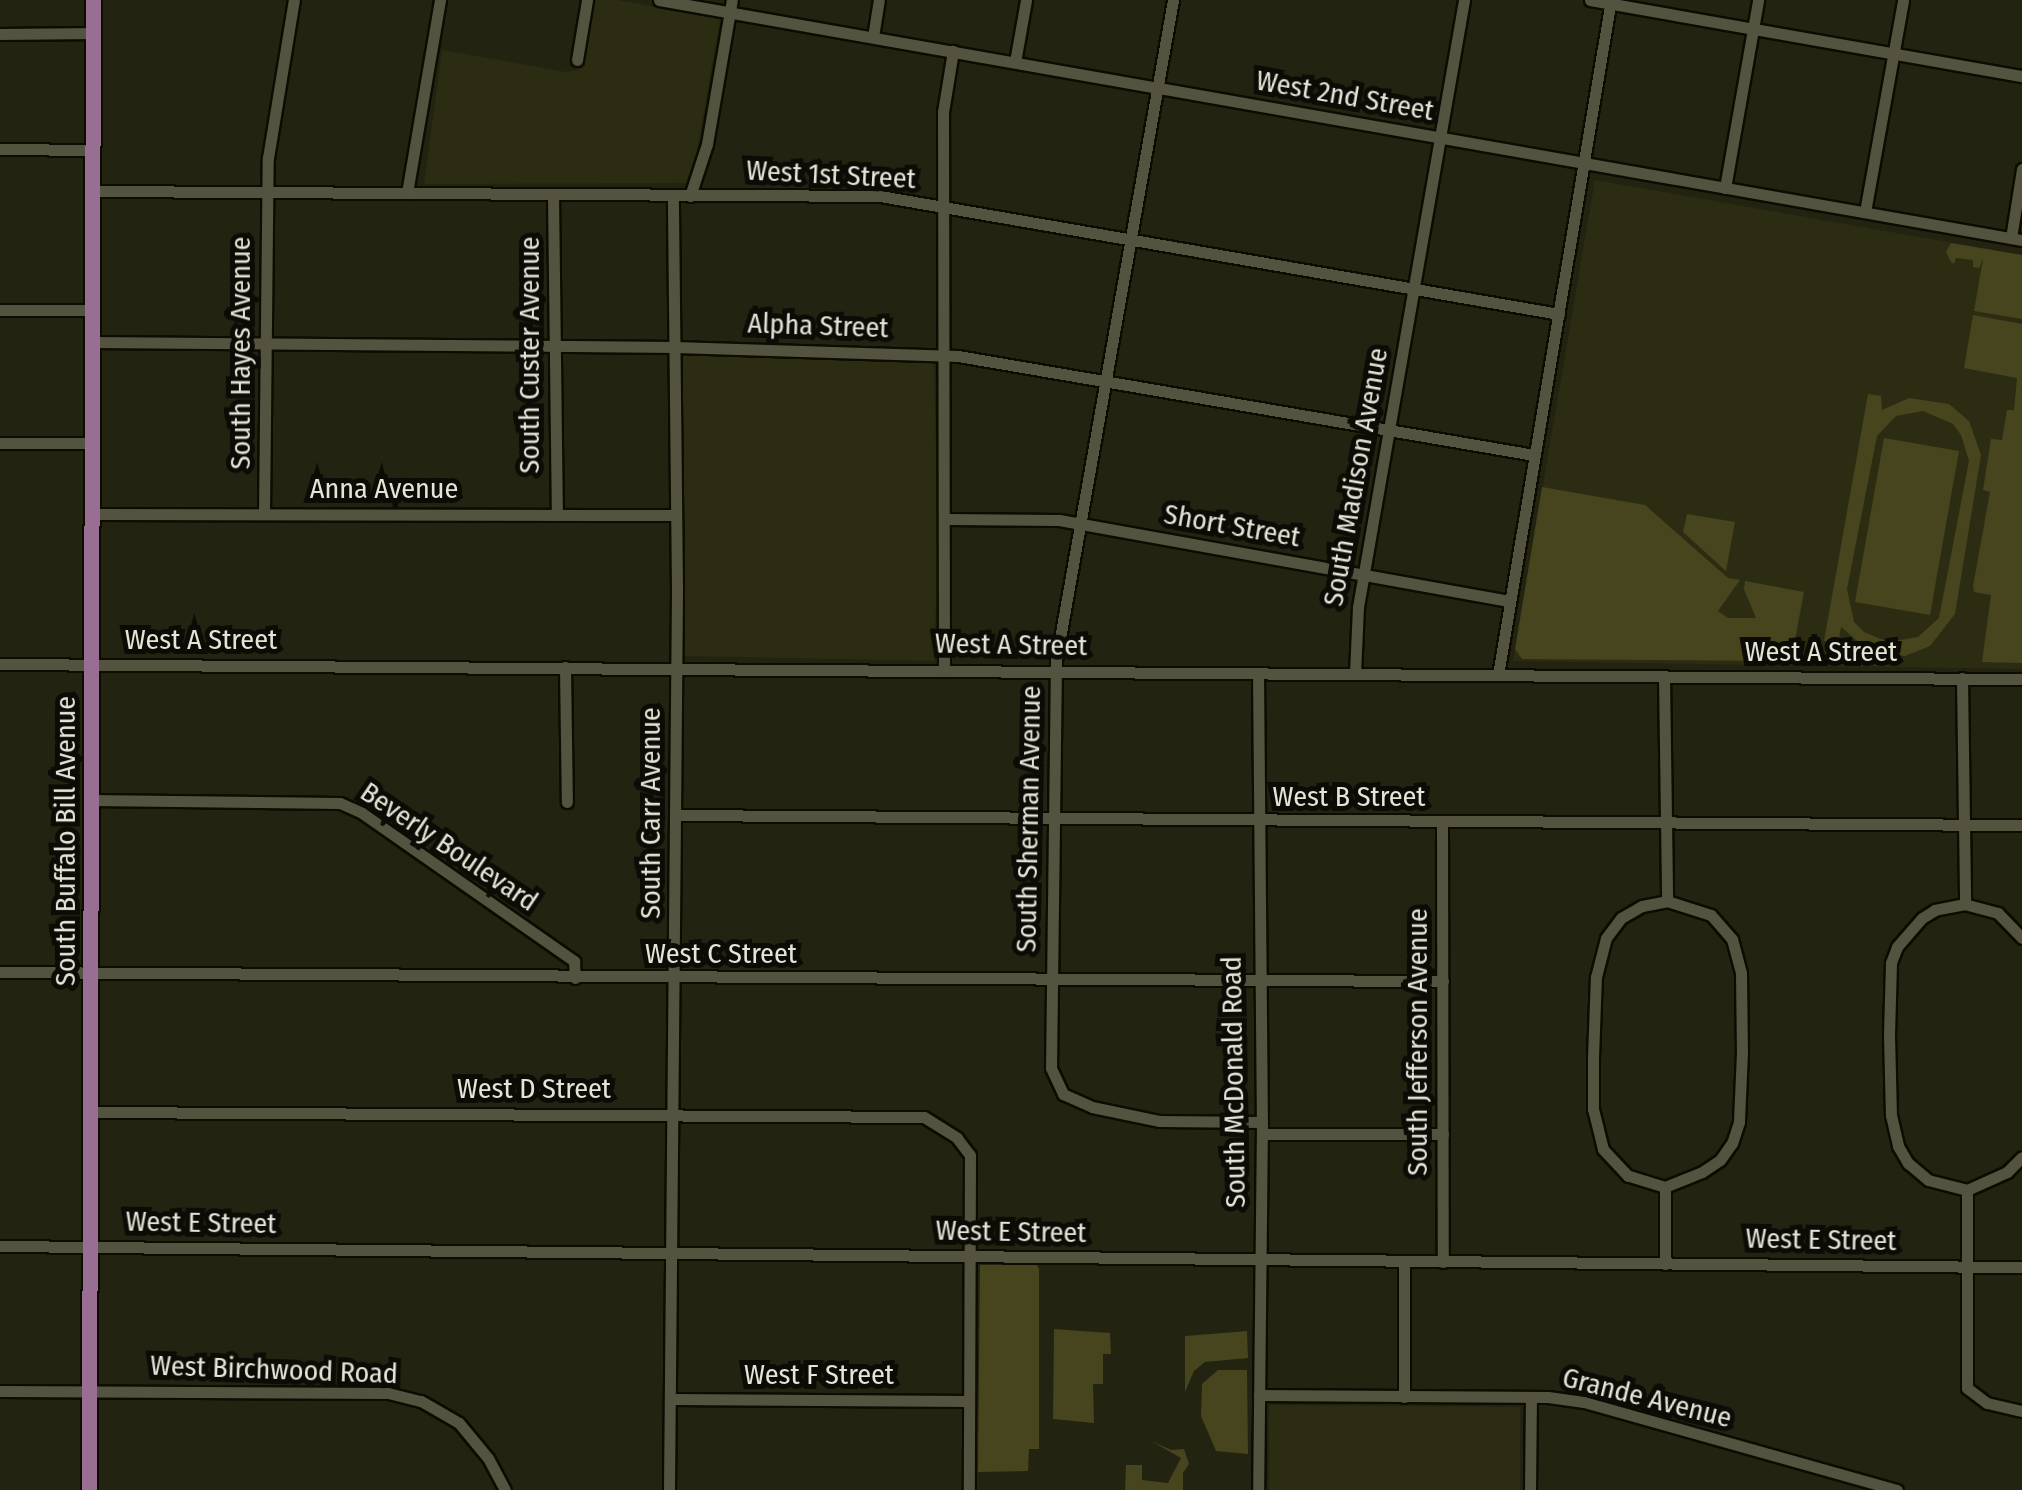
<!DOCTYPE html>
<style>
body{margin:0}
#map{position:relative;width:2022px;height:1490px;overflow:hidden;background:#232311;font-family:"Fira Sans Condensed",sans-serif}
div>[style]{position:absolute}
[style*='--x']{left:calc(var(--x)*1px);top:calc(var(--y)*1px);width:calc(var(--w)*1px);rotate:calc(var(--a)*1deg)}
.built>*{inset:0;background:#2c2c13}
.green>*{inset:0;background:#47451d}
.roads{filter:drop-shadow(2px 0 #0c0c00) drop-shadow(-2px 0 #0c0c00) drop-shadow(0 2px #0c0c00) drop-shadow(0 -2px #0c0c00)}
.minor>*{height:11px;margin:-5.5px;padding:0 5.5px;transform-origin:5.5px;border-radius:5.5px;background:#545340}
.major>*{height:15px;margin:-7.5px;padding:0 7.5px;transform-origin:7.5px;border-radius:7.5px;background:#986f92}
span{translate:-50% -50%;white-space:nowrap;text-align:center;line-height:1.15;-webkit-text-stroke:10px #0c0b05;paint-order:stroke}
.street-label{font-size:28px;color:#e4e4d8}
</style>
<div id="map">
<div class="built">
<i style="clip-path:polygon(594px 0,618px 0,720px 19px,693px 175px,687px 183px,424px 184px,442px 50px,566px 72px,580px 69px)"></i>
<i style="clip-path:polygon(1595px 180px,2022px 255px,2022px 669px,1513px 661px)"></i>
<i style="clip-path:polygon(688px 352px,934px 361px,938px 541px,934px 661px,683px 656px,679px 357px)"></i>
<i style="clip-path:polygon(1269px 1405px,1520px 1407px,1520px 1490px,1269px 1490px)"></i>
</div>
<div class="green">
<i style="clip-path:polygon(1951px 243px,2022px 255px,2022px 319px,1974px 311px,1983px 259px,1979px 268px,1973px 267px,1973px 260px,1956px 258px,1954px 264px,1951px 262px,1946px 252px)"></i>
<i style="clip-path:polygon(1973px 315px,2022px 324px,2022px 663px,1982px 662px,1991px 595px,1974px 592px,1973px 586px,1990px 492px,1983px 490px,1991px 439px,2002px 440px,2007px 410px,2014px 410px,2017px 378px,1964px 368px)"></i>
<i style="clip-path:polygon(evenodd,1868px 394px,1881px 396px,1882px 410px,1909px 398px,1949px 404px,1969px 421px,1981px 455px,1955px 614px,1930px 646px,1905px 656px,1869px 651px,1841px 627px,1838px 644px,1824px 641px,1868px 394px,1923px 411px,1953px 424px,1961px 435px,1969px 461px,1939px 618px,1918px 637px,1888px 642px,1864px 632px,1854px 622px,1847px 589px,1877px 436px,1896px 416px,1923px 411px)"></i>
<i style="clip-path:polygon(1884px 438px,1959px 451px,1930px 615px,1855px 602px)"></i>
<i style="clip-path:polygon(1542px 487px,1645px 505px,1728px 578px,1740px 580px,1718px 611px,1728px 618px,1756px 618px,1744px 589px,1745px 581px,1804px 592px,1791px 661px,1522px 659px,1515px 649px)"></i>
<i style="clip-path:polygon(1687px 514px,1735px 522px,1726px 571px,1683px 532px)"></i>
<i style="clip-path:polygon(980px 1265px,1037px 1265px,1039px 1269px,1039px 1449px,1029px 1449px,1028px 1471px,978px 1472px)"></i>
<i style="clip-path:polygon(1054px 1329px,1110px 1333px,1111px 1354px,1103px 1354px,1103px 1384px,1093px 1384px,1094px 1423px,1053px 1419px)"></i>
<i style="clip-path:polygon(1247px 1331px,1248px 1358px,1205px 1362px,1194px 1371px,1185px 1392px,1185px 1336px)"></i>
<i style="clip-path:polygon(1218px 1370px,1247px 1370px,1248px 1454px,1216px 1451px,1201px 1416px,1202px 1384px)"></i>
<i style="clip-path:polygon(1151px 1441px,1171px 1450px,1184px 1449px,1189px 1464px,1183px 1473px,1183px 1490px,1125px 1490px,1126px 1465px,1142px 1465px,1142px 1480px,1168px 1483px,1181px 1458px)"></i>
</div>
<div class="roads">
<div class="minor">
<i style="--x:659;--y:0;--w:1384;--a:9.99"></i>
<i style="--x:1173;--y:0;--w:671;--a:100.04"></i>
<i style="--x:1056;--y:661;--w:407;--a:90.7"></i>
<i style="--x:1051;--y:1068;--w:29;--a:65"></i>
<i style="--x:1063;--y:1094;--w:32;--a:24"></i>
<i style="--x:1092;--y:1107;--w:68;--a:11.8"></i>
<i style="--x:1159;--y:1121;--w:103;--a:0.6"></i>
<i style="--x:1590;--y:0;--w:439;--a:10"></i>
<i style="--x:0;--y:34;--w:92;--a:-0.6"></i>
<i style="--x:873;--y:37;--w:37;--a:-81"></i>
<i style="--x:577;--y:60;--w:61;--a:-80.5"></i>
<i style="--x:1015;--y:62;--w:63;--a:-79.9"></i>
<i style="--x:0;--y:149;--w:92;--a:0.6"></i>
<i style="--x:1725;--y:188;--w:191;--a:-80"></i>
<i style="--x:92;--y:191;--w:788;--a:0.36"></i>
<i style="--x:880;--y:196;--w:689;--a:9.86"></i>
<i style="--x:407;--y:193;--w:196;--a:-80.3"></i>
<i style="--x:553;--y:195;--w:320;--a:89.3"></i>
<i style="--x:690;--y:196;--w:55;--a:-71.9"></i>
<i style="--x:707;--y:144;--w:146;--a:-80.2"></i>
<i style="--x:1865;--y:212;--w:215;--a:-79.8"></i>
<i style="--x:2011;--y:238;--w:70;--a:-80.9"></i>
<i style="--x:0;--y:310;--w:92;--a:0"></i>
<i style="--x:92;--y:342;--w:583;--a:0.49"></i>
<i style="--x:675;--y:347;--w:283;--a:1.8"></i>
<i style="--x:958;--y:356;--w:584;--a:9.75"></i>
<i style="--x:0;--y:443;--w:91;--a:0"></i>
<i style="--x:264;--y:513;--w:355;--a:-89.4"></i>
<i style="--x:268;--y:158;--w:160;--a:-80.7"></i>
<i style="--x:91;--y:514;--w:585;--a:0.1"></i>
<i style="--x:946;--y:519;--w:113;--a:0.5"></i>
<i style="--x:1059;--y:520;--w:456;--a:10.2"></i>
<i style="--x:0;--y:664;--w:2022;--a:0.43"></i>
<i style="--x:565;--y:667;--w:135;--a:89.2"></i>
<i style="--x:944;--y:669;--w:557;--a:-90.1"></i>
<i style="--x:943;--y:112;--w:62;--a:-80.7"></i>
<i style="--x:1258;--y:673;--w:449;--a:89.5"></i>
<i style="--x:1262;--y:1122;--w:368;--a:90.6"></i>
<i style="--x:1355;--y:673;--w:66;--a:-87.4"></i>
<i style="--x:1358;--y:607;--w:616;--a:-80.09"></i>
<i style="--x:1498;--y:675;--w:684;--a:-80.5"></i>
<i style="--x:1664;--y:676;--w:225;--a:89.2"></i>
<i style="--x:1962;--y:678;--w:226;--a:89.2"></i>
<i style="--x:91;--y:800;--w:249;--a:0.7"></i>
<i style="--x:340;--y:803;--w:24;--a:24"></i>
<i style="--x:362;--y:813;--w:259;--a:34.9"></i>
<i style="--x:574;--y:961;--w:17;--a:87"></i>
<i style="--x:675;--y:815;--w:1347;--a:0.43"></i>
<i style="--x:1442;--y:822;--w:440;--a:89.9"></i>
<i style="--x:1667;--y:901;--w:46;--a:17.7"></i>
<i style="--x:1711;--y:915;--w:32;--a:49"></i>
<i style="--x:1732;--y:939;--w:35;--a:75"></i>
<i style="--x:1741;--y:973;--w:79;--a:89.3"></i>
<i style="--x:1742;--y:1052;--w:70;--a:92.5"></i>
<i style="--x:1739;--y:1122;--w:22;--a:108"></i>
<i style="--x:1732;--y:1143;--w:21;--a:125"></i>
<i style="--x:1720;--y:1160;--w:22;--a:146"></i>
<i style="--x:1702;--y:1172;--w:40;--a:158"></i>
<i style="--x:1665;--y:1187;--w:39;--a:-163"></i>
<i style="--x:1628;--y:1176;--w:37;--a:-133"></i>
<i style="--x:1603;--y:1149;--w:41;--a:-104"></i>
<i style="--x:1593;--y:1109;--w:52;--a:-90"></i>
<i style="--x:1593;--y:1057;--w:80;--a:-87.9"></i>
<i style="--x:1596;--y:977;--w:40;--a:-75.6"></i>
<i style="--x:1606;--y:938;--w:25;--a:-53"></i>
<i style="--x:1621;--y:918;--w:24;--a:-30"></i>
<i style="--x:1642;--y:906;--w:25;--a:-11"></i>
<i style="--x:2022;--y:938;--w:35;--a:-134"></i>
<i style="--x:1998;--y:913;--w:34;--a:-165"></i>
<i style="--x:1965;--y:904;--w:31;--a:169"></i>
<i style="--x:1935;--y:910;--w:15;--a:148"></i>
<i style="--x:1922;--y:918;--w:38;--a:131"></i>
<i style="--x:1897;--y:947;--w:17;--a:111"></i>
<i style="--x:1891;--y:963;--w:72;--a:91.6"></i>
<i style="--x:1889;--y:1035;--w:80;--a:88.6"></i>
<i style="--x:1891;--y:1115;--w:32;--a:77"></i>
<i style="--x:1898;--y:1146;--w:20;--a:60"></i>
<i style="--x:1908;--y:1163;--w:26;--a:40"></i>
<i style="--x:1928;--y:1180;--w:40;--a:14.4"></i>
<i style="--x:1967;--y:1190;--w:44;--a:-24.2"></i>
<i style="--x:2007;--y:1172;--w:21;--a:-45"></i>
<i style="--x:0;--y:972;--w:1443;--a:0.36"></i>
<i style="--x:90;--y:1112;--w:834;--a:0.34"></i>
<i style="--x:924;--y:1117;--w:39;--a:32"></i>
<i style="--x:957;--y:1138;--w:21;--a:53"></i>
<i style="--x:970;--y:1155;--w:335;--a:90.2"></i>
<i style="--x:1262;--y:1134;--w:181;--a:0"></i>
<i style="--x:1665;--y:1187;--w:77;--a:90"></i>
<i style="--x:1967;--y:1190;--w:198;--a:90"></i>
<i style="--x:1967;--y:1388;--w:25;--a:37"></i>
<i style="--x:1987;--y:1403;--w:36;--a:13"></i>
<i style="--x:0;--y:1246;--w:2022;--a:0.6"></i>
<i style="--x:0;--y:1391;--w:388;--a:0.3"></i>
<i style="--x:388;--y:1393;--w:34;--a:14"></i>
<i style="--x:421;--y:1401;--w:44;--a:30.1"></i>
<i style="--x:459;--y:1423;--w:45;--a:50.4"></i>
<i style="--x:488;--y:1458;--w:36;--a:62"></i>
<i style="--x:1259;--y:1395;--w:289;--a:0.4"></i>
<i style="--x:1548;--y:1397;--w:36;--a:8"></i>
<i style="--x:1584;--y:1402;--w:325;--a:15.7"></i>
<i style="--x:1404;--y:1397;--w:136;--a:-90"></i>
<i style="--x:670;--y:1399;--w:298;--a:0.4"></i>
<i style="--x:669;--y:1490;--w:900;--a:-89.49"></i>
<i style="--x:677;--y:590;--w:394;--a:-90.6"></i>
<i style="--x:1530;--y:1490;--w:92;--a:-89.4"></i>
</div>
<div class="major">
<i style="--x:89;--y:1490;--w:1490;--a:-89.85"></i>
</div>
</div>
<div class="street-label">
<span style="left:1345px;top:96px;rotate:10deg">West 2nd Street</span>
<span style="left:831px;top:175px;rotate:3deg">West 1st Street</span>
<span style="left:818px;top:326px;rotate:2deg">Alpha Street</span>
<span style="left:241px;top:353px;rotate:-90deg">South Hayes Avenue</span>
<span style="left:530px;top:355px;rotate:-90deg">South Custer Avenue</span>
<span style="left:1356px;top:477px;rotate:-80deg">South Madison Avenue</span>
<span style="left:384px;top:489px">Anna Avenue</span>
<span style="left:1232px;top:526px;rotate:10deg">Short Street</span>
<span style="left:201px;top:640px">West A Street</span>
<span style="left:1011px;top:645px;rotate:1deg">West A Street</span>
<span style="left:1821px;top:652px">West A Street</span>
<span style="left:1349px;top:797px">West B Street</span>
<span style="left:651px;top:813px;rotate:-90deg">South Carr Avenue</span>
<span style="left:1029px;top:819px;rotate:-89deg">South Sherman Avenue</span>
<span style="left:66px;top:841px;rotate:-90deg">South Buffalo Bill Avenue</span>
<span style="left:449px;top:847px;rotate:34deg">Beverly Boulevard</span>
<span style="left:721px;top:954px">West C Street</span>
<span style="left:1418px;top:1042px;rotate:-90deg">South Jefferson Avenue</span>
<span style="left:1234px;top:1082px;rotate:-91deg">South McDonald Road</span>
<span style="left:534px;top:1089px">West D Street</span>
<span style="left:201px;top:1223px;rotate:1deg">West E Street</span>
<span style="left:1011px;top:1232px;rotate:1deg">West E Street</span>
<span style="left:1821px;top:1240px;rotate:1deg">West E Street</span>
<span style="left:274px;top:1370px;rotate:2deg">West Birchwood Road</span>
<span style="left:819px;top:1375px">West F Street</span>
<span style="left:1647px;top:1398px;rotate:14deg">Grande Avenue</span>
</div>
</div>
